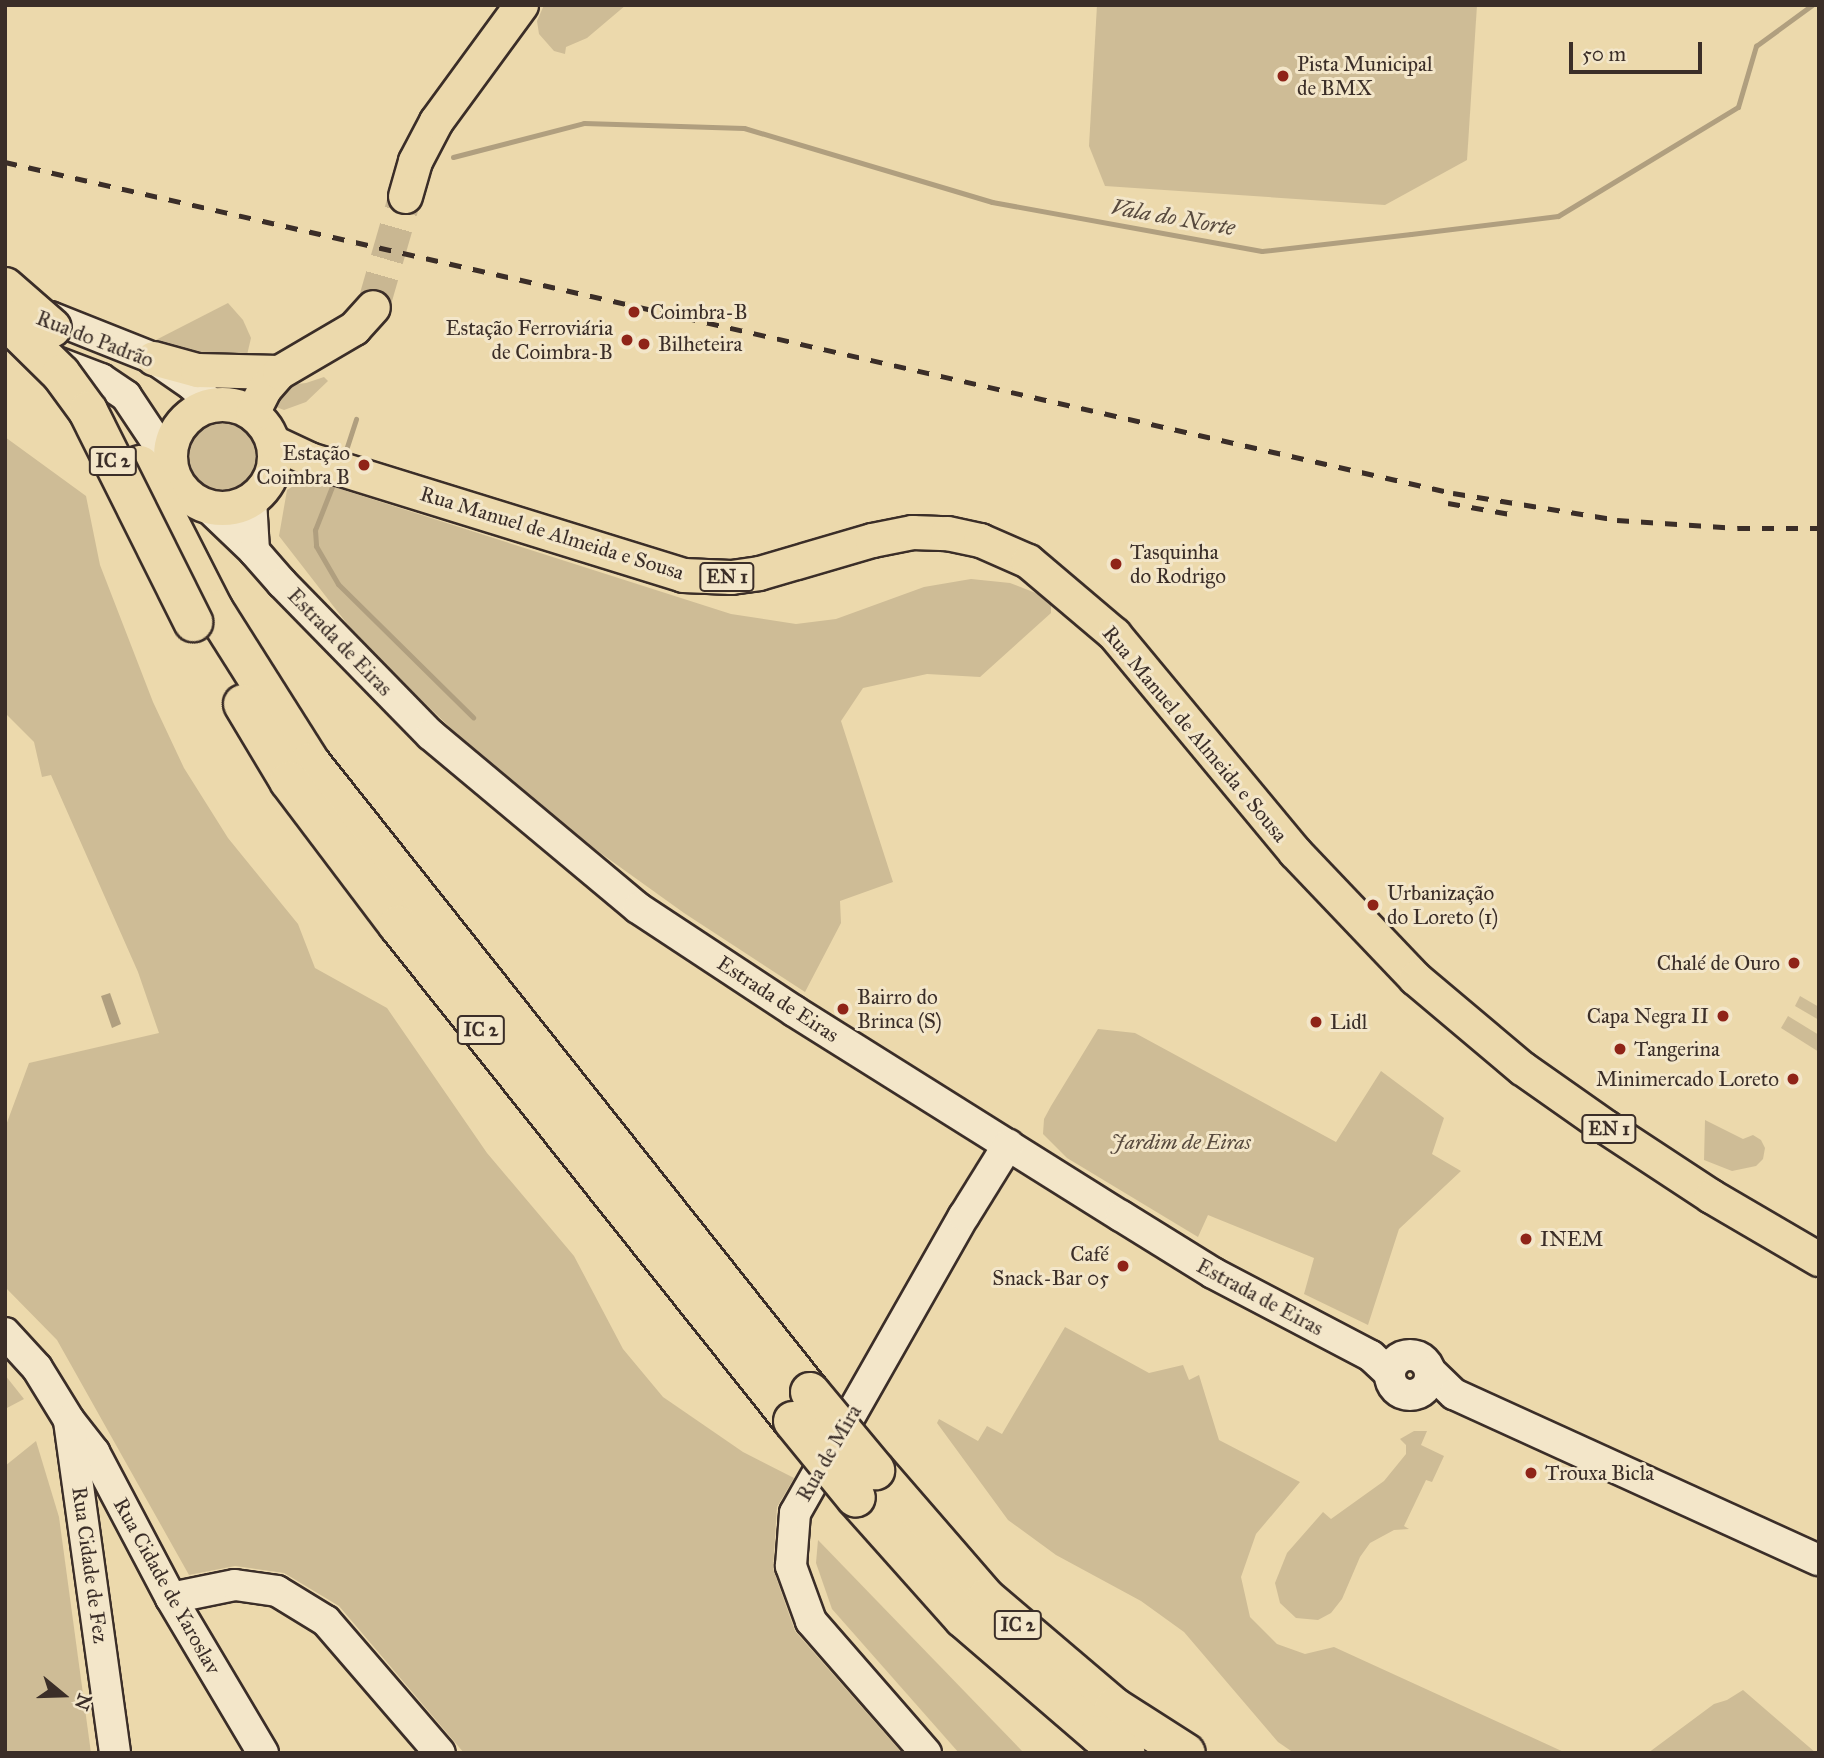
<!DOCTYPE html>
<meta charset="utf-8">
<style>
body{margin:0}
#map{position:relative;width:1824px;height:1758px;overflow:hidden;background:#ecd9ac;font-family:"IM FELL Great Primer",serif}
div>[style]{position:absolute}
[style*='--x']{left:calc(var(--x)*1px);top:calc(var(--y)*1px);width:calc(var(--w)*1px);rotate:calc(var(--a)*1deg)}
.green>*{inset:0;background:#cebc96}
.round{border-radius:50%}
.water>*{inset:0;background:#b09f7f}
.stream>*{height:5px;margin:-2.5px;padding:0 2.5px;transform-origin:2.5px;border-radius:2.5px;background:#b09f7f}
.primary-tunnel>*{height:33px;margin-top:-16.5px;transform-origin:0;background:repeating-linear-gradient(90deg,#c9b792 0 33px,transparent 0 50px)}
.roads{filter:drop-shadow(2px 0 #3b2e28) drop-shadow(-2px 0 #3b2e28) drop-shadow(0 2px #3b2e28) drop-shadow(0 -2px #3b2e28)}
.secondary>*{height:30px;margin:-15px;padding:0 15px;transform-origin:15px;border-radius:15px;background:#f3e6c9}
.secondary>.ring{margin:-15px;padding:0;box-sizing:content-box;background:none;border:30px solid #f3e6c9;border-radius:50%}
.primary>*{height:33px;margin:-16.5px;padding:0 16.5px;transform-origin:16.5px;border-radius:16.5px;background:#ecd9ac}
.primary>.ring{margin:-16.5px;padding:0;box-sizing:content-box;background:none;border:33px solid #ecd9ac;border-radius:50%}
.highway>*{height:38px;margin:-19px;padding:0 19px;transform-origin:19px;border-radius:19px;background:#ecd9ac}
.rail>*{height:5px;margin-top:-2.5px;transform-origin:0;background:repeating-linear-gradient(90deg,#3b2e28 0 12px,transparent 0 24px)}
.bridges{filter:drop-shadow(2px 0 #3b2e28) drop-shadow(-2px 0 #3b2e28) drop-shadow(0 2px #3b2e28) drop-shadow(0 -2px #3b2e28)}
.highway-bridge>*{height:38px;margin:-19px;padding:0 19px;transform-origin:19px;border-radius:19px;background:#ecd9ac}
.dots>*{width:19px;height:19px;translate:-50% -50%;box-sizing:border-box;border:4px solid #f3e6c9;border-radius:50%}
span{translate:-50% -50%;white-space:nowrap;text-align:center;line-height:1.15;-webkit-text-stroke:6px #f3e6c9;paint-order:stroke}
.shield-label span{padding:2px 5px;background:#f3e6c9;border:2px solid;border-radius:5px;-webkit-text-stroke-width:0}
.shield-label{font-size:19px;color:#3b2e28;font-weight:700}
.poi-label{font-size:21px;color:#3b2e28}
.left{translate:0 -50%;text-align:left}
.right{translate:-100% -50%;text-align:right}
.street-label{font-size:21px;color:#3b2e28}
.park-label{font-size:21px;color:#584a3e;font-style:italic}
.water-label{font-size:23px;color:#584a3e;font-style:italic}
.frame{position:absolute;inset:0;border:7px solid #3b2e28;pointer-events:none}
.north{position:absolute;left:28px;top:1660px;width:70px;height:70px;-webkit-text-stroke:5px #f3e6c9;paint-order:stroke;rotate:109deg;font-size:19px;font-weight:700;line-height:28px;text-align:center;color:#3b2e28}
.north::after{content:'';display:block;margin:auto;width:24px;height:32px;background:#3b2e28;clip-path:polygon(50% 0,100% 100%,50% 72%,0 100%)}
.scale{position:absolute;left:1569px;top:42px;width:133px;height:32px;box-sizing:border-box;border:4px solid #3b2e28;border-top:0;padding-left:9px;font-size:21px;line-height:24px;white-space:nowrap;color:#3b2e28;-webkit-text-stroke:5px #f3e6c9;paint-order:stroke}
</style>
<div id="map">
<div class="green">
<i style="clip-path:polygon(544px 5px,626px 5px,587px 38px,566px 47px,565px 54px,554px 51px,539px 34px,537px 21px)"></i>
<i style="clip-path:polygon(1097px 5px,1477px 5px,1467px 160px,1385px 205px,1105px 186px,1089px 146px)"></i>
<i style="clip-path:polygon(228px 303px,243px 320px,251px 338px,247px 355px,234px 364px,148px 344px)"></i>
<i style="clip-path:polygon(324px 377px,328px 381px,306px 402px,284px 410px,271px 405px,279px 386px,306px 383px)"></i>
<i class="round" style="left:186px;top:422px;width:74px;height:74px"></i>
<i style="clip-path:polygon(5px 437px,86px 496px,100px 565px,153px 702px,184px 768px,228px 838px,298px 924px,315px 968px,387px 1008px,487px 1153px,574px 1256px,623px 1349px,663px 1397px,743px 1452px,794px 1478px,777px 1507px,773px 1569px,795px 1631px,902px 1753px,464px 1753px,339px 1606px,284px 1573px,235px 1566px,189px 1575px,57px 1340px,5px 1287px,5px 1128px,29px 1063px,159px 1033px,138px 972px,51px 775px,42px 777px,34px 742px,5px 713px)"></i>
<i style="clip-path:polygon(306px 478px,731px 614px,796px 624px,836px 619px,924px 587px,971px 579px,1010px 583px,1051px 599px,1051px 613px,980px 677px,927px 674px,863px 688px,841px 721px,893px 882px,840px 901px,841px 923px,805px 992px,684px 913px,574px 834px,483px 759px,362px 643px,279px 536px,287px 490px)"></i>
<i style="clip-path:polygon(1800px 996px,1819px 1007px,1819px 1020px,1795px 1006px)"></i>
<i style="clip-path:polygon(1788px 1016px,1819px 1035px,1819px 1052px,1781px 1028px)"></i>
<i style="clip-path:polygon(1098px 1029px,1135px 1033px,1336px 1142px,1381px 1071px,1444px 1118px,1432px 1154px,1461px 1171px,1399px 1229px,1368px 1325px,1304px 1294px,1314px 1258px,1208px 1215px,1198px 1237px,1067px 1158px,1043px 1134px,1044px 1119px,1051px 1106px)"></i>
<i style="clip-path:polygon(1705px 1120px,1743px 1139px,1753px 1135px,1761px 1140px,1765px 1148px,1763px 1159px,1756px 1166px,1732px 1171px,1704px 1160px)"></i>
<i style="clip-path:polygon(1065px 1327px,1149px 1373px,1183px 1365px,1189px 1380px,1199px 1375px,1219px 1440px,1300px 1482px,1256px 1534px,1241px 1577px,1250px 1617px,1277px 1644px,1305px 1654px,1334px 1647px,1566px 1753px,1294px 1753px,1278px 1742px,1184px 1632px,1141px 1601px,1056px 1555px,1008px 1520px,937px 1423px,939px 1419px,978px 1441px,987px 1426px,1002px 1434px)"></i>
<i style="clip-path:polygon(5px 1375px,24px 1399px,5px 1409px)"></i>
<i style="clip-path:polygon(1414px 1431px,1427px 1431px,1421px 1445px,1444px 1456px,1432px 1482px,1426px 1480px,1404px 1526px,1409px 1529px,1394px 1530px,1370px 1543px,1360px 1557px,1342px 1599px,1331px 1613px,1318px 1620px,1296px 1618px,1280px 1603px,1275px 1583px,1287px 1553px,1323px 1512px,1331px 1519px,1384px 1481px,1406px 1454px,1406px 1445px,1400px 1439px)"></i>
<i style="clip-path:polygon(36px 1441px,59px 1517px,91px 1753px,5px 1753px,5px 1466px)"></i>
<i style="clip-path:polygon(818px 1540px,1024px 1753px,959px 1753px,832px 1609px,816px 1563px)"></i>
<i style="clip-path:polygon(1743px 1690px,1816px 1753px,1648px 1753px,1714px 1704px,1727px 1700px)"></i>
</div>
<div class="water">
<i style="clip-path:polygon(110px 993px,121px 1024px,112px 1028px,101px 996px)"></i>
</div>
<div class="stream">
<i style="--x:453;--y:157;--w:135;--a:-14.5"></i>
<i style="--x:584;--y:123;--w:160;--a:1.8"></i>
<i style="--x:744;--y:128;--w:259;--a:16.6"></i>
<i style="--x:992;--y:202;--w:274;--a:10.3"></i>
<i style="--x:1262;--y:251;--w:150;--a:-6.5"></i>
<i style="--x:1411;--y:234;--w:148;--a:-7"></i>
<i style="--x:1558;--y:216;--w:210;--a:-31.2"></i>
<i style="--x:1738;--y:107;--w:64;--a:-73.6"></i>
<i style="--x:1756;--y:46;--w:69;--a:-36.2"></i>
<i style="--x:344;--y:456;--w:39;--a:-72"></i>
<i style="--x:335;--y:479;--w:55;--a:111.4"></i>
<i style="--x:315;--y:530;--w:16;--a:86"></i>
<i style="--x:316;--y:546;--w:44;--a:59.9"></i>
<i style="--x:338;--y:584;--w:190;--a:44.6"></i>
</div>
<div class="primary-tunnel">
<i style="--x:373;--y:307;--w:116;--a:-73.9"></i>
</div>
<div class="roads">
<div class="secondary">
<i style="--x:33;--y:314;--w:17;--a:10"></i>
<i style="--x:50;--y:317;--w:111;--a:21.7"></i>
<i style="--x:153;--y:358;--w:47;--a:34.7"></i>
<i style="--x:192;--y:385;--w:28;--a:45"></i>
<i style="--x:46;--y:358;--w:59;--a:20.9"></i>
<i style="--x:101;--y:379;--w:30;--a:34"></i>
<i style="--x:126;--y:396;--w:79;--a:56.3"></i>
<i style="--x:251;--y:500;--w:51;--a:86.6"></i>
<i style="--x:208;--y:507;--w:64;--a:43.7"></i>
<i style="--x:254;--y:551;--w:43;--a:48.8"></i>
<i style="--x:282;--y:583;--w:213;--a:45.6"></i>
<i style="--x:431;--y:735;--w:270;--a:39.9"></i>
<i style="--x:638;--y:908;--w:187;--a:33.4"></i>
<i style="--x:794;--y:1011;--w:386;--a:32.1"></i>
<i style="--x:1121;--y:1216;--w:108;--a:31.8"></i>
<i style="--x:1213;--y:1273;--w:178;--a:27.7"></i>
<i style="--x:1371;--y:1356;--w:26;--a:43"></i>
<i style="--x:5;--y:1333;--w:47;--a:47.6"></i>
<i style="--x:37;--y:1368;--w:61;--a:58.4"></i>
<i style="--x:69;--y:1420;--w:41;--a:52"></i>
<i style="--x:94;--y:1452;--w:165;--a:62.2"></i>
<i style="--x:171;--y:1598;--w:180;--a:59.3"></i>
<i class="ring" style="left:1390px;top:1355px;width:10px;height:10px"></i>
<i style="--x:1431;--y:1372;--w:32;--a:44"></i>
<i style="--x:1454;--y:1394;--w:401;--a:24.5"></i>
<i style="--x:69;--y:1421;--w:335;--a:82.1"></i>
<i style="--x:171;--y:1598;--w:65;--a:-11.5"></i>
<i style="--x:235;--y:1585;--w:42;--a:8.1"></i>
<i style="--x:277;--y:1591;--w:57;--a:31.5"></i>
<i style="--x:326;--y:1621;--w:174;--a:49.2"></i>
<i style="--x:926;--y:1753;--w:175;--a:-131.1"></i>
<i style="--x:811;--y:1621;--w:59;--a:-110"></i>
<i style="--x:791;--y:1566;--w:53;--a:-85.7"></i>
<i style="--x:795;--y:1513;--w:342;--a:-60.4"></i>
<i style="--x:964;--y:1216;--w:84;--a:-58.2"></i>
</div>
<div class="primary">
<i style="--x:405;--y:196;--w:36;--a:-74"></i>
<i style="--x:415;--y:161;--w:45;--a:-62.3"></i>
<i style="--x:436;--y:121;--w:144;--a:-53.8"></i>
<i style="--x:153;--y:358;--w:46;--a:15.3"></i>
<i style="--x:197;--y:370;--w:82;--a:1.4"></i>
<i class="ring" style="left:170px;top:404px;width:71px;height:71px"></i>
<i style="--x:252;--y:413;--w:28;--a:-63"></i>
<i style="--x:265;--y:388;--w:21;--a:-49"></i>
<i style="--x:279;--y:372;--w:87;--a:-30.4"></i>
<i style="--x:354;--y:328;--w:28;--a:-48"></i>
<i style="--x:273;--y:442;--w:40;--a:25"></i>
<i style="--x:309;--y:459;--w:392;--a:17.2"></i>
<i style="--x:683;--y:575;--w:48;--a:2.4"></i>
<i style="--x:731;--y:577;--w:28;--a:-8"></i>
<i style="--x:759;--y:573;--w:118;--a:-16.3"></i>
<i style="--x:872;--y:540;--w:41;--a:-11.3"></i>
<i style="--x:912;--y:532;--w:35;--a:2"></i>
<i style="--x:947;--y:533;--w:34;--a:12"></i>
<i style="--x:980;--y:540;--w:52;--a:23.6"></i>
<i style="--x:1028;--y:561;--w:113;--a:40.3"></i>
<i style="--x:1114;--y:634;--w:283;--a:50.3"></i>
<i style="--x:1295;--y:852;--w:174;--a:46.4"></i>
<i style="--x:1415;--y:978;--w:140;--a:40.1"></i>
<i style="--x:1522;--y:1068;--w:103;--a:35.1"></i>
<i style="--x:1606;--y:1127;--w:126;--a:33.3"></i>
<i style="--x:1711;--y:1196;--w:125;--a:30.3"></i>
</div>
<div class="highway">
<i style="--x:140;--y:465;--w:163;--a:63"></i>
<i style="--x:214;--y:610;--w:180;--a:57.7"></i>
<i style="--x:310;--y:762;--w:804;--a:51.56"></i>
<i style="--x:243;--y:704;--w:90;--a:59.1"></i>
<i style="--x:289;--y:781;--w:181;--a:52.9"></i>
<i style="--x:398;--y:925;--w:634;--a:51.47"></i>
<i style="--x:875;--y:1470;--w:169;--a:49.1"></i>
<i style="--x:986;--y:1598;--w:168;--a:40.4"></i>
<i style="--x:1114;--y:1707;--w:85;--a:32.6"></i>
<i style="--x:856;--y:1498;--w:161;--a:48.3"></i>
<i style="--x:963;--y:1618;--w:179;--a:40.7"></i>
<i style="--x:1099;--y:1735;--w:32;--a:34"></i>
</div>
</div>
<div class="rail">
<i style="--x:5;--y:162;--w:1485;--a:12.88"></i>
<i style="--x:1453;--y:493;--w:166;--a:9.3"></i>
<i style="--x:1617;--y:520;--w:121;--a:3.8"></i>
<i style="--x:1738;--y:528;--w:81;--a:0"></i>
<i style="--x:1448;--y:503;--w:63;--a:10.1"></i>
</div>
<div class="bridges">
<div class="highway-bridge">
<i style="--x:5;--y:287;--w:62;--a:41.1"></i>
<i style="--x:5;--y:319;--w:78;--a:44.5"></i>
<i style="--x:61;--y:374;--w:46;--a:53.9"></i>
<i style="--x:88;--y:411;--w:236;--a:63.5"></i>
<i style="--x:810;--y:1392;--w:102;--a:50.2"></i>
<i style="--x:793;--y:1421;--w:99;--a:50.7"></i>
</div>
</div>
<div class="dots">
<i style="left:1283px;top:76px;background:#8f2418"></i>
<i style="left:634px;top:312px;background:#8f2418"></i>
<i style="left:627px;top:340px;background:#8f2418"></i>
<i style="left:644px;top:344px;background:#8f2418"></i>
<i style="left:364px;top:465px;background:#8f2418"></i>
<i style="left:1116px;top:564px;background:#8f2418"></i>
<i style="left:1373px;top:905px;background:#8f2418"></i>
<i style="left:1794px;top:963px;background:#8f2418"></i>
<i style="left:843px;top:1009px;background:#8f2418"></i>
<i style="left:1723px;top:1016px;background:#8f2418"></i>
<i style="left:1316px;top:1022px;background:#8f2418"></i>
<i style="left:1620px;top:1049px;background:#8f2418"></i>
<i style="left:1793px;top:1079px;background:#8f2418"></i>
<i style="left:1526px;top:1239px;background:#8f2418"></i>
<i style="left:1123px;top:1266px;background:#8f2418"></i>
<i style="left:1531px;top:1473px;background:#8f2418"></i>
</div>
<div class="shield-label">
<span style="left:113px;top:461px">IC 2</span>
<span style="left:727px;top:577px">EN 1</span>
<span style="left:481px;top:1030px">IC 2</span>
<span style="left:1609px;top:1129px">EN 1</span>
<span style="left:1018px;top:1625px">IC 2</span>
</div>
<div class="poi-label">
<span class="left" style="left:1297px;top:76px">Pista Municipal<br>de BMX</span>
<span class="left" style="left:650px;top:312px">Coimbra-B</span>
<span class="right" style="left:613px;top:340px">Estação Ferroviária<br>de Coimbra-B</span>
<span class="left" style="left:658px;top:344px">Bilheteira</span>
<span class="right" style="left:350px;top:465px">Estação<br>Coimbra B</span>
<span class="left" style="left:1130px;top:564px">Tasquinha<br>do Rodrigo</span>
<span class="left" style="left:1387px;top:905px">Urbanização<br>do Loreto (1)</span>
<span class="right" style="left:1780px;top:963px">Chalé de Ouro</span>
<span class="left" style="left:857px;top:1009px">Bairro do<br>Brinca (S)</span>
<span class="right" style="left:1709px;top:1016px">Capa Negra II</span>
<span class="left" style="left:1330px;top:1022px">Lidl</span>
<span class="left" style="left:1634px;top:1049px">Tangerina</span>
<span class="right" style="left:1779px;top:1079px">Minimercado Loreto</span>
<span class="left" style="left:1540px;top:1239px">INEM</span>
<span class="right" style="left:1109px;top:1266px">Café<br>Snack-Bar 05</span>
<span class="left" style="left:1545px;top:1473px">Trouxa Bicla</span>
</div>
<div class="street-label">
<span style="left:95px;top:339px;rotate:21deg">Rua do Padrão</span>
<span style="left:552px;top:533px;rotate:17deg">Rua Manuel de Almeida e Sousa</span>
<span style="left:340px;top:642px;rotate:46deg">Estrada de Eiras</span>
<span style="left:1195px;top:734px;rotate:50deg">Rua Manuel de Almeida e Sousa</span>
<span style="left:778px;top:999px;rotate:33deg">Estrada de Eiras</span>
<span style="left:1260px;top:1297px;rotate:28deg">Estrada de Eiras</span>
<span style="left:829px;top:1453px;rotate:-60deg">Rua de Mira</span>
<span style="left:90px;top:1565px;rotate:82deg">Rua Cidade de Fez</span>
<span style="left:167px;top:1586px;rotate:61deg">Rua Cidade de Yaroslav</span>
</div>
<div class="park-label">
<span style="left:1181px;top:1142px">Jardim de Eiras</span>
</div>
<div class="water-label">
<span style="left:1173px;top:217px;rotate:10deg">Vala do Norte</span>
</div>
<div class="frame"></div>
<div class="north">N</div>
<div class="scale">50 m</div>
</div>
